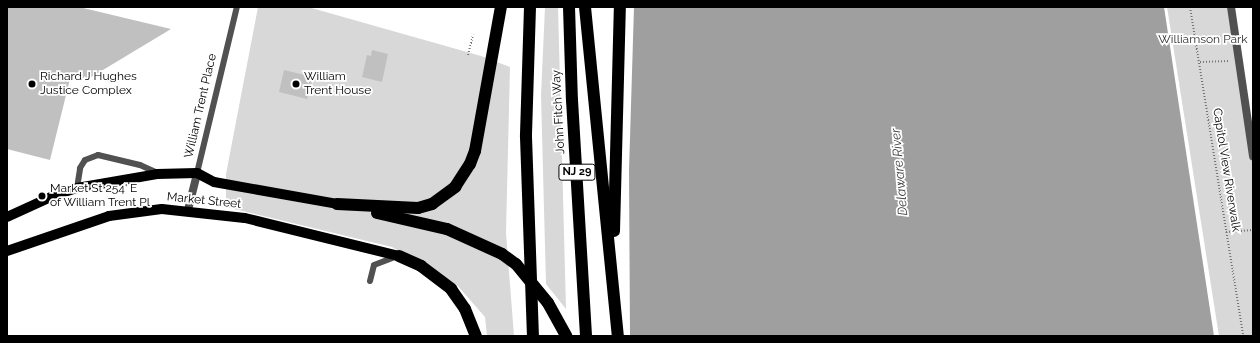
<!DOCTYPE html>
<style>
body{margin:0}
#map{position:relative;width:1260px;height:343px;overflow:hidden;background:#fff;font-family:Raleway,sans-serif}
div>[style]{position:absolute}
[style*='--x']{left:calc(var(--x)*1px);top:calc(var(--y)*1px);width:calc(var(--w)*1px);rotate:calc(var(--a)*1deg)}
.green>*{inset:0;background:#d8d8d8}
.water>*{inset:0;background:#9f9f9f}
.building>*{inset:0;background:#c0c0c0}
.path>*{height:2px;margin-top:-1px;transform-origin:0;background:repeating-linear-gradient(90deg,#737373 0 1px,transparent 0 3px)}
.service>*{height:6px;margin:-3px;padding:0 3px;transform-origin:3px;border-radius:3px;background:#515151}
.minor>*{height:8px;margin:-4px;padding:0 4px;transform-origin:4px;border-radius:4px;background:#515151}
.primary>*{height:10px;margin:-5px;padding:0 5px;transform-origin:5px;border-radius:5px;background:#000}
.motorway>*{height:12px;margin:-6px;padding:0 6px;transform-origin:6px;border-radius:6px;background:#000}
.dots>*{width:11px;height:11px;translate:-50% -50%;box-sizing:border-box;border:2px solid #fff;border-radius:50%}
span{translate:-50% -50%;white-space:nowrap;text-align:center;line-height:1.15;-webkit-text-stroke:3.5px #fff;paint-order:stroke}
.shield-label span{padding:1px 3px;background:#fff;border:1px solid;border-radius:3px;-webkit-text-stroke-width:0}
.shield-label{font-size:11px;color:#000;font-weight:700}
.park-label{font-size:12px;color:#2f2f2f}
.poi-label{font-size:12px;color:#000}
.left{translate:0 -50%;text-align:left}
.street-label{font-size:12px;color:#000}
.water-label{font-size:13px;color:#404040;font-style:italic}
.frame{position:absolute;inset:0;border:8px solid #000;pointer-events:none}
</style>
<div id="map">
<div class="green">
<i style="clip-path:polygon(258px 7px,308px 7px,481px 56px,510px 67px,506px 233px,514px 336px,487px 336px,485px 317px,457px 285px,392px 247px,226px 207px,226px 174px)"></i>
<i style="clip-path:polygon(545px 7px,558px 7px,566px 309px,546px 284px,541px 95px)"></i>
<i style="clip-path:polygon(1167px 7px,1229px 7px,1253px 168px,1253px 336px,1219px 336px)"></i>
</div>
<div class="water">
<i style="clip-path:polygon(634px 7px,1164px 7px,1214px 336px,630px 336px,629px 171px)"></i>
</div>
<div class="building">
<i style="clip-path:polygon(7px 7px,79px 7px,171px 29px,88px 79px,71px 75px,50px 160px,7px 149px)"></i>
<i style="clip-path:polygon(372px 50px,388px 54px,382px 82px,362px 77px,367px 55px,371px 56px)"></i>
<i style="clip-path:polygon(284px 70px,313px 77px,307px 99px,279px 92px)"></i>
</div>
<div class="path">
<i style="--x:1190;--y:7;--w:333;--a:80.8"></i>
<i style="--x:468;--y:55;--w:21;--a:-76"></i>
<i style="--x:1200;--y:62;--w:29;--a:-2"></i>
<i style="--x:1226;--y:232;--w:27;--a:-4"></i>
</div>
<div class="service">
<i style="--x:197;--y:173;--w:171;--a:-76.5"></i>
<i style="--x:77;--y:188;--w:20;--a:-81"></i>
<i style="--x:80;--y:168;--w:9;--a:-58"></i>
<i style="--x:85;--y:160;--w:14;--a:-21"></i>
<i style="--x:98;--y:155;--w:43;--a:13.4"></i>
<i style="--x:140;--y:165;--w:20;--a:24"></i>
<i style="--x:370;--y:281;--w:16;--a:-76"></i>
<i style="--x:374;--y:265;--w:26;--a:-21"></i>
</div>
<div class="minor">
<i style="--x:1231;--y:7;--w:151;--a:81.6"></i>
<i style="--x:188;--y:210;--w:38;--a:-76"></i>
</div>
<div class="primary">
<i style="--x:7;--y:217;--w:53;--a:-24.6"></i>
<i style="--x:55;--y:195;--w:23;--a:-18"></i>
<i style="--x:77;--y:188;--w:81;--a:-9.9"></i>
<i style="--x:157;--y:174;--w:40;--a:-1.4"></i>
<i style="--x:197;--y:173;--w:19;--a:28"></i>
<i style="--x:214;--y:182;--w:125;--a:10.1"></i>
<i style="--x:7;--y:251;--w:108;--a:-18.9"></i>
<i style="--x:109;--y:216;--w:53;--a:-7.5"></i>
<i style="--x:162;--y:209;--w:83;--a:6.2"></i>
<i style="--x:245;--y:218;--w:159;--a:13.9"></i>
</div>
<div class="motorway">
<i style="--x:530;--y:7;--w:130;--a:91.8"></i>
<i style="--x:526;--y:137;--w:199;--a:88"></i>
<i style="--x:569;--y:7;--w:93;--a:88.2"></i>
<i style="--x:572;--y:100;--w:236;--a:86.6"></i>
<i style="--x:585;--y:7;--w:331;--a:84.3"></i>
<i style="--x:337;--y:204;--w:81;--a:2.8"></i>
<i style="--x:418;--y:208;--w:15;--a:-16"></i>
<i style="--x:432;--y:204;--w:29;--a:-36"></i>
<i style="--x:455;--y:187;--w:27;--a:-57"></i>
<i style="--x:470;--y:164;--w:14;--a:-69"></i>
<i style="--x:475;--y:151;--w:146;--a:-79.8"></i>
<i style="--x:377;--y:213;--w:72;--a:12.9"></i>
<i style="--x:447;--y:229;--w:60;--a:24.4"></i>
<i style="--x:502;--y:254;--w:17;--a:36"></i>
<i style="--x:516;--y:264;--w:50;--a:50.6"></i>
<i style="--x:548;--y:303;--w:38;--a:61"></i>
<i style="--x:614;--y:231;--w:224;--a:-88.5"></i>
<i style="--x:399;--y:256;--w:24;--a:24"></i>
<i style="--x:421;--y:266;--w:38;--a:37"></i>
<i style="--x:451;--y:289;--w:24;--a:55"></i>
<i style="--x:465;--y:309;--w:29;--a:68"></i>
</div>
<div class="dots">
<i style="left:32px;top:84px;background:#000"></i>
<i style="left:296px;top:84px;background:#000"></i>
<i style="left:42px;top:196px;background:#000"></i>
</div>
<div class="shield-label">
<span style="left:577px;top:172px">NJ 29</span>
</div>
<div class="park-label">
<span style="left:1203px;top:40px">Williamson Park</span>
</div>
<div class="poi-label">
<span class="left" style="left:40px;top:84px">Richard J Hughes<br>Justice Complex</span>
<span class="left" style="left:304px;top:84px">William<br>Trent House</span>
<span class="left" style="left:50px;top:196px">Market St 254' E<br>of William Trent Pl</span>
</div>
<div class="street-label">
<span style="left:201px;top:106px;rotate:-77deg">William Trent Place</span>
<span style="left:559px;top:112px;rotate:-93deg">John Fitch Way</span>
<span style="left:1226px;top:170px;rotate:81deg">Capitol View Riverwalk</span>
<span style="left:204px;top:201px;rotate:6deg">Market Street</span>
</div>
<div class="water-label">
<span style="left:900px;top:172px;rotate:-95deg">Delaware River</span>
</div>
<div class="frame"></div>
</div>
